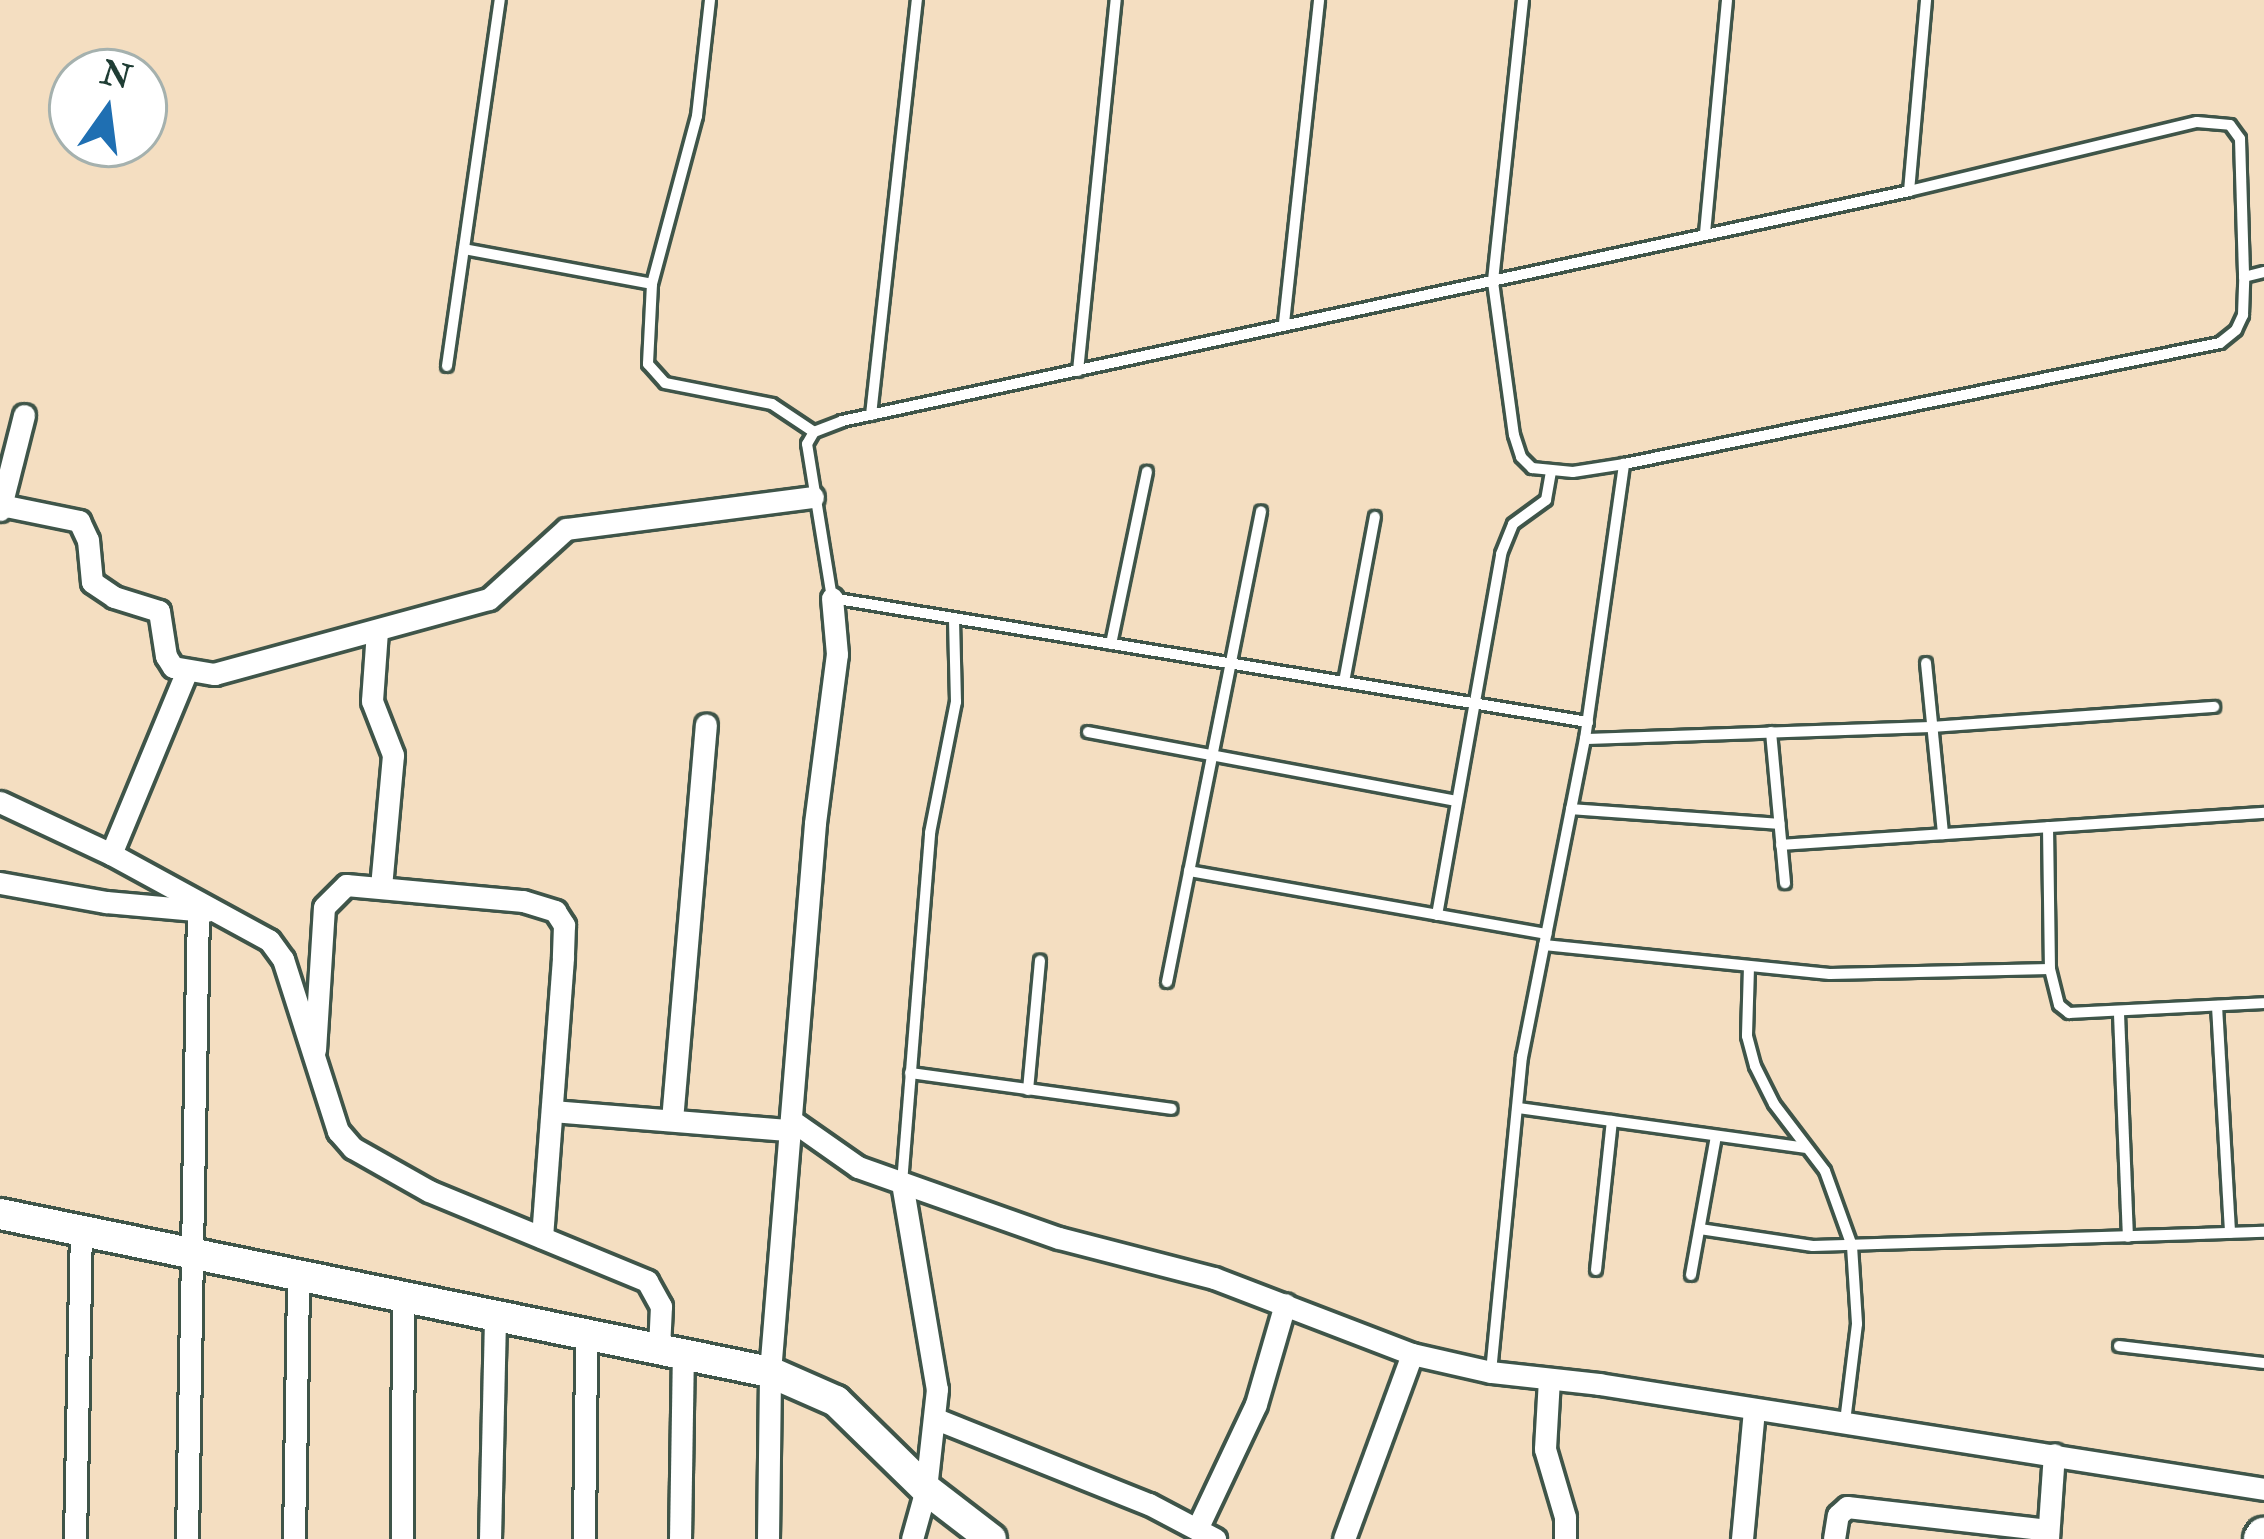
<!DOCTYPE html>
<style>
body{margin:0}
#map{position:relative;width:2264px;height:1539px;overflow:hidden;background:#f4dec1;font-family:"IM FELL Double Pica",serif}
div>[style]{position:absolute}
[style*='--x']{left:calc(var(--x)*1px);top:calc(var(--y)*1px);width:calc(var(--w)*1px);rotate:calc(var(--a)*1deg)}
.roads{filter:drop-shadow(3px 0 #3f5549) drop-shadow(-3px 0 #3f5549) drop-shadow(0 3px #3f5549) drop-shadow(0 -3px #3f5549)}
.lane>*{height:10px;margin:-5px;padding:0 5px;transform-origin:5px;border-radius:5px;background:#fff}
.street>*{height:21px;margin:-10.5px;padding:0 10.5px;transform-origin:10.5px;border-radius:10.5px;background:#fff}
.secondary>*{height:30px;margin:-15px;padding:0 15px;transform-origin:15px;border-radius:15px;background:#fff}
.primary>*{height:36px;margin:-18px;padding:0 18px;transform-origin:18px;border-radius:18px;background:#fff}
span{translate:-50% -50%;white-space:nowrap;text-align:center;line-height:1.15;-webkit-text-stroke:9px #fff;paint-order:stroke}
.north{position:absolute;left:48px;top:48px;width:120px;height:120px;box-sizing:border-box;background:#fff;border:3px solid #a5b1ae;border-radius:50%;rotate:14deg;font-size:33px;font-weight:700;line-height:48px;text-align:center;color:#1f3d34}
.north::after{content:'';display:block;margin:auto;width:42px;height:54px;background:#1f6fb2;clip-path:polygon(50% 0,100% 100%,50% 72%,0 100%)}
</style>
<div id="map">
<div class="roads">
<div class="lane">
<i style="--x:710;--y:0;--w:117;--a:96.4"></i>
<i style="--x:697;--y:116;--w:174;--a:105"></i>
<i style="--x:652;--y:284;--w:80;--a:92.9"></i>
<i style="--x:648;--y:364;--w:25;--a:48"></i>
<i style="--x:665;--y:383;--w:109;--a:11.1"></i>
<i style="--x:772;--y:404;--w:50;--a:33.7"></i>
<i style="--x:1523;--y:0;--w:284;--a:96.1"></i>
<i style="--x:1493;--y:282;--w:154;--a:82.2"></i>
<i style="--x:1514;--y:435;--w:23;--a:72"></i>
<i style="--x:1521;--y:457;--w:16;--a:45"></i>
<i style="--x:1532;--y:468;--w:41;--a:5.6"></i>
<i style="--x:1573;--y:472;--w:52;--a:-8.9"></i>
<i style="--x:1624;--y:464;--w:608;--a:-11.48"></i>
<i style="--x:2220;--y:343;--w:21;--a:-39"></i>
<i style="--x:2236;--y:330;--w:17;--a:-65"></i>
<i style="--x:2243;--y:315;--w:38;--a:-88"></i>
<i style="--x:2244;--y:277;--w:21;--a:-14"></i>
<i style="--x:1909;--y:191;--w:192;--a:-84.9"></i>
<i style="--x:1705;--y:233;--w:234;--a:-84.6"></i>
<i style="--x:464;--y:249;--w:191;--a:10.5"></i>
<i style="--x:1284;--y:323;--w:325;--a:-83.8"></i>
<i style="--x:447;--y:366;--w:370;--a:-81.8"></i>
<i style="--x:1078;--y:371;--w:373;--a:-84.2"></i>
<i style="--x:871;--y:415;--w:418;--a:-83.7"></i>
<i style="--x:1111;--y:644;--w:176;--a:-78.2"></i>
<i style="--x:1926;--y:663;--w:172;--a:84.3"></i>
<i style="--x:1344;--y:682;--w:168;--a:-79.4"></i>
<i style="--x:1588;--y:722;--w:766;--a:-170.69"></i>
<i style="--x:832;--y:598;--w:156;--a:-99.2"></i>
<i style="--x:807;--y:444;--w:14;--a:-60"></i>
<i style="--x:814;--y:432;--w:30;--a:-21"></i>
<i style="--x:842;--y:421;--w:1092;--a:-12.16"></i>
<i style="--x:1909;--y:191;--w:296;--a:-13.5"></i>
<i style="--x:2197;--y:122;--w:33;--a:5"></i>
<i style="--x:2230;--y:125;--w:17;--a:54"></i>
<i style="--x:2240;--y:139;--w:138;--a:88.3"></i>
<i style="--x:1088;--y:732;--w:374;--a:10.6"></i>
<i style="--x:1771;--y:732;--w:152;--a:84.7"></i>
<i style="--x:1585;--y:739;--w:348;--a:-2"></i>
<i style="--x:1933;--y:727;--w:282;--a:-4.1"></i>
<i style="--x:1571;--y:809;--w:209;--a:4.1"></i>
<i style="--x:2048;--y:827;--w:142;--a:89.2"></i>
<i style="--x:2050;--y:969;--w:37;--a:76"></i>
<i style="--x:2059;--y:1005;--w:13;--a:39"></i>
<i style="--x:2069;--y:1013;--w:195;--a:-2.9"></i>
<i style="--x:1781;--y:845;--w:484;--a:-3.8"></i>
<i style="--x:1189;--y:871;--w:363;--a:10"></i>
<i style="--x:1437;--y:915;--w:367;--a:-79.9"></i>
<i style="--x:1501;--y:554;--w:32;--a:-68"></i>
<i style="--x:1513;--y:524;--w:41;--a:-36"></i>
<i style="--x:1546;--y:500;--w:29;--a:-80"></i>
<i style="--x:1544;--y:945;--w:287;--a:5.8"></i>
<i style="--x:1830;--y:974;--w:220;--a:-1.3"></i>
<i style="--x:1749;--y:967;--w:69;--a:91.7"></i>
<i style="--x:1747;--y:1036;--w:31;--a:75"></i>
<i style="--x:1755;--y:1066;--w:42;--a:63.4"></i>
<i style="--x:1774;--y:1104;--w:84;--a:52.7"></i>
<i style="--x:1825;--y:1171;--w:80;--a:70.2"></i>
<i style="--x:1852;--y:1246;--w:78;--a:86.3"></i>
<i style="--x:1857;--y:1324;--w:99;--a:97"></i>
<i style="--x:1167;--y:982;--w:480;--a:-78.7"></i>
<i style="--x:2217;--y:1006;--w:227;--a:86.7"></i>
<i style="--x:2119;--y:1014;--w:223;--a:87.7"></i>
<i style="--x:910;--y:1073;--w:264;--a:7.8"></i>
<i style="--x:1028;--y:1090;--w:130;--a:-84.7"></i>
<i style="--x:1518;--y:1108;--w:290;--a:7.9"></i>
<i style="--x:902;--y:1183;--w:351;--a:-85.4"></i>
<i style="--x:930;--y:833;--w:134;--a:-78.8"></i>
<i style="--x:956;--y:702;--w:84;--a:-91.4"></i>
<i style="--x:1700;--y:1229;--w:114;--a:8.6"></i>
<i style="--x:1813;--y:1246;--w:451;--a:-1.8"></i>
<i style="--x:1596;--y:1270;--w:150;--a:-83.9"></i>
<i style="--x:1691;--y:1275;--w:141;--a:-79.8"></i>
<i style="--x:2119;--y:1346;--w:146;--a:6.7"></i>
<i style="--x:1491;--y:1372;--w:317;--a:-84.4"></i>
<i style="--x:1522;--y:1057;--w:324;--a:-78.8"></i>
<i style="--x:1585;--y:739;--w:278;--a:-81.9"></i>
</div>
<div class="street">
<i style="--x:1;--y:505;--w:80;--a:11.6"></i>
<i style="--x:79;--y:521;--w:21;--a:65"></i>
<i style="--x:88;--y:540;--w:42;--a:84.6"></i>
<i style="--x:92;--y:582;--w:27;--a:34"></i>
<i style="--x:114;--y:597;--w:47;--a:17.3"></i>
<i style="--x:159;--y:611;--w:46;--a:81.2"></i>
<i style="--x:166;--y:656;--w:13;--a:58"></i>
<i style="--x:173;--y:667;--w:42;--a:9.7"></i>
<i style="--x:214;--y:674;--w:285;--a:-15.3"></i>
<i style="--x:489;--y:599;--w:104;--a:-42.3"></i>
<i style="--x:566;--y:529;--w:249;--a:-7.4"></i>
<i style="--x:0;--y:510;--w:98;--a:-75.8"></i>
<i style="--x:377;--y:631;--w:70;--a:94.1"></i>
<i style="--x:372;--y:701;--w:58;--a:68.7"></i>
<i style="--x:393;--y:755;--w:133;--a:95.2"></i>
<i style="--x:0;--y:802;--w:123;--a:25.1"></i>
<i style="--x:111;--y:854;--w:180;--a:28.6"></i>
<i style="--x:269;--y:940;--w:24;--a:54"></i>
<i style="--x:283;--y:959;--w:181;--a:72.3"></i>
<i style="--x:338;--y:1131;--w:23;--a:49"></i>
<i style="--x:353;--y:1148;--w:87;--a:29.5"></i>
<i style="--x:429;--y:1191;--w:236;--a:22.4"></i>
<i style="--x:647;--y:1281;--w:29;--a:61"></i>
<i style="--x:661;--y:1306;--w:42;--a:92.7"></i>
<i style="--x:111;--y:854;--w:196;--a:-67.5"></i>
<i style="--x:0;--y:883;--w:108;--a:10.2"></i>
<i style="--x:106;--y:902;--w:101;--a:5.1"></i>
<i style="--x:315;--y:1050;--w:143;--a:-86.4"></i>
<i style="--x:324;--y:907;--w:31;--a:-45"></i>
<i style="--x:346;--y:885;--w:178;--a:5.2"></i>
<i style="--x:523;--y:901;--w:34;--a:17"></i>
<i style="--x:555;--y:911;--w:17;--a:57"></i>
<i style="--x:564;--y:925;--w:33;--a:92"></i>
<i style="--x:563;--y:958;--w:280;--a:94.3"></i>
<i style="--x:552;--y:1111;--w:239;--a:4.6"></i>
<i style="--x:672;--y:1120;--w:397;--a:-85.1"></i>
<i style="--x:791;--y:1120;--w:82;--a:35"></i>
<i style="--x:858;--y:1167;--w:213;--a:19.5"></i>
<i style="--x:1059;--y:1238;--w:160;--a:14.5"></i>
<i style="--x:1214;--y:1278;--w:212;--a:21"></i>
<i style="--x:1412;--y:1354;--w:81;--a:12.8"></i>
<i style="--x:1491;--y:1372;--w:109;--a:6.3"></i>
<i style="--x:1599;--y:1384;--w:673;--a:8.97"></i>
<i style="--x:902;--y:1183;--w:209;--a:80.4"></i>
<i style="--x:937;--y:1389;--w:101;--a:96.3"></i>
<i style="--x:926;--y:1489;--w:52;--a:105.6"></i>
<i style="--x:1549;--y:1379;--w:70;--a:93.3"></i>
<i style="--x:1545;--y:1449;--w:71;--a:73.6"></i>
<i style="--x:1565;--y:1517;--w:22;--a:90"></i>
<i style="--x:936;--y:1419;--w:229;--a:21.8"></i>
<i style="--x:1149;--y:1504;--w:75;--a:27.9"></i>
<i style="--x:1197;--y:1529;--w:138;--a:-64.7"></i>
<i style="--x:1256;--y:1404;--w:104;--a:-73.8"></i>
<i style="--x:75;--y:1539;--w:307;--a:-88.9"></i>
<i style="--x:187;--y:1539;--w:628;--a:-89"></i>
<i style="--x:294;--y:1539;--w:265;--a:-89.1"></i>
<i style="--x:402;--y:1539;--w:245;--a:-89.8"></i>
<i style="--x:490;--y:1539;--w:226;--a:-88.7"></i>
<i style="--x:584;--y:1539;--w:206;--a:-89.4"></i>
<i style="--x:680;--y:1539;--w:186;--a:-89.1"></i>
<i style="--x:768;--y:1539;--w:167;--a:-89.3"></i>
<i style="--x:770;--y:1372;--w:551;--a:-85.31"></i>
<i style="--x:815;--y:823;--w:170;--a:-82.6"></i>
<i style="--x:837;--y:654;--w:56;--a:-95.1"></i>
<i style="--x:1344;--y:1539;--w:197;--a:-69.8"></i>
<i style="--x:1742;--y:1539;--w:130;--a:-84.7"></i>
<i style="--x:1834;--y:1539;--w:24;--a:-81"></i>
<i style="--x:1838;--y:1515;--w:12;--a:-42"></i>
<i style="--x:1847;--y:1507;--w:202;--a:6.5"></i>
<i style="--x:2048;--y:1539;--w:85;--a:-86"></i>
</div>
<div class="secondary">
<i style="--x:0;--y:1214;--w:786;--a:11.6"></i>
<i style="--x:770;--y:1372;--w:72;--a:23.7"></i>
<i style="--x:836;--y:1401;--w:126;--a:44.4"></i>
<i style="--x:926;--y:1489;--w:82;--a:37.6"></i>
</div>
<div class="primary">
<i style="--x:2262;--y:1539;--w:4;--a:-56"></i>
</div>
</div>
<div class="north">N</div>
</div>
